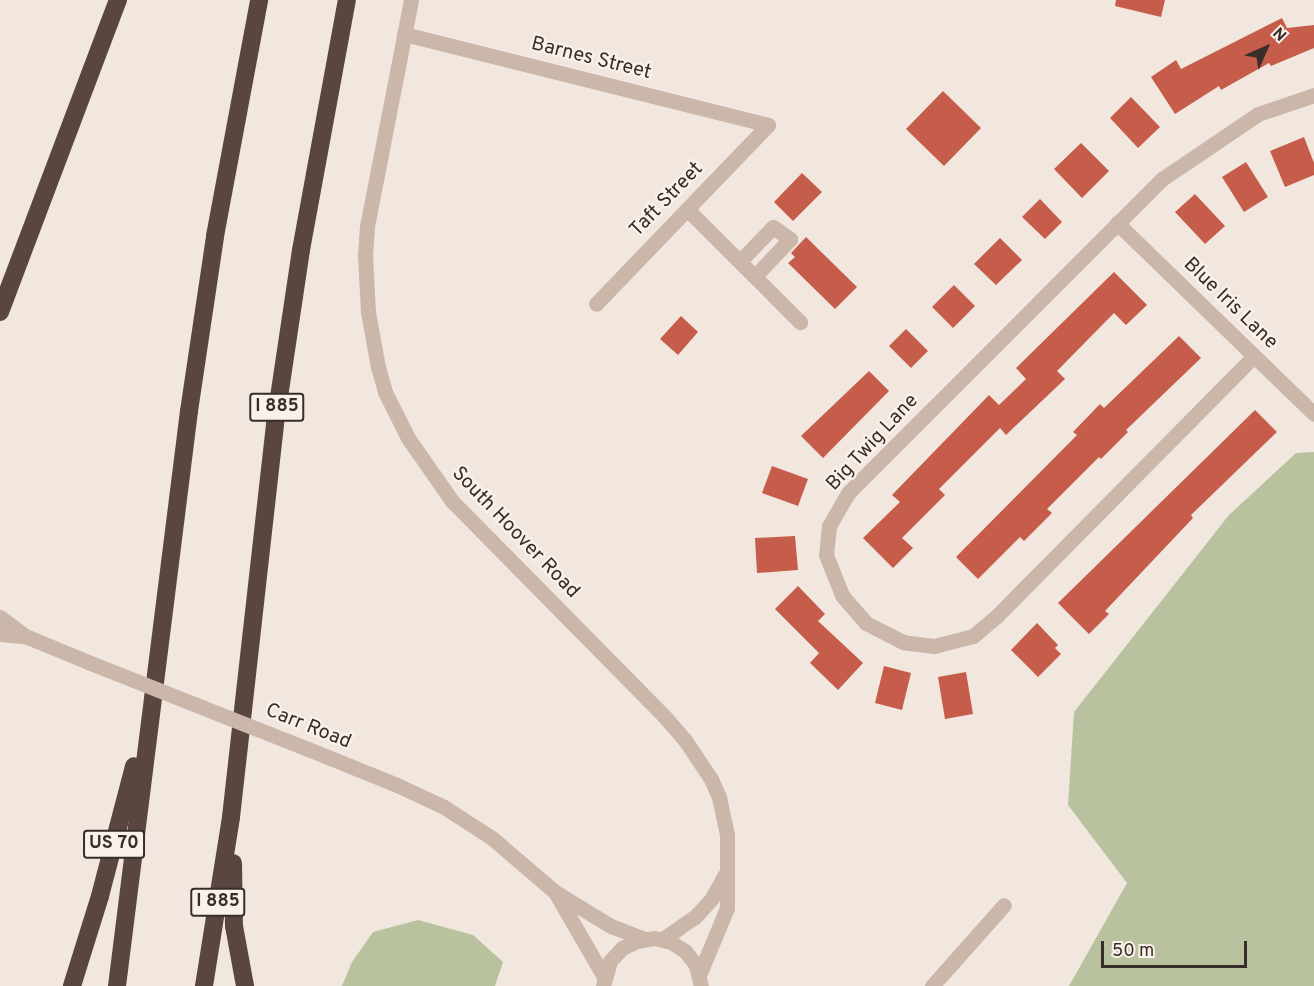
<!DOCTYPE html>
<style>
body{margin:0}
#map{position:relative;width:1314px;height:986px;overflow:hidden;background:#f2e7de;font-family:Overpass,sans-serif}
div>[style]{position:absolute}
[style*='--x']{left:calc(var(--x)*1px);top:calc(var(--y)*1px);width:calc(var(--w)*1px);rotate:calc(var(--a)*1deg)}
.green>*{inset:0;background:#b9c29e}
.building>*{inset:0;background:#c55d4a}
.minor>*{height:15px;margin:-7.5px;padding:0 7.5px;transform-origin:7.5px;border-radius:7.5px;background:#cbb6aa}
.highway>*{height:18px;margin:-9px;padding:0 9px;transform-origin:9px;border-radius:9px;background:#594640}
.minor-bridge>*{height:15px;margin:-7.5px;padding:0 7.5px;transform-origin:7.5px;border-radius:7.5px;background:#cbb6aa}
span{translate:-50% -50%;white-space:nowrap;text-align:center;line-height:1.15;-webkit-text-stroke:4.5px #faf2ea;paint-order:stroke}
.shield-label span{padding:2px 4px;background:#faf2ea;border:2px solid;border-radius:4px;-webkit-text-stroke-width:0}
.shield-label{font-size:18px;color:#382d29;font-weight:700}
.street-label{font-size:20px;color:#382d29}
.north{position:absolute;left:1236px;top:18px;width:60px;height:60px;-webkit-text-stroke:4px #faf2ea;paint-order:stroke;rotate:45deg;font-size:16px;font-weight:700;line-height:24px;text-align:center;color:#382d29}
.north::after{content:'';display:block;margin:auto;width:21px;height:27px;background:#382d29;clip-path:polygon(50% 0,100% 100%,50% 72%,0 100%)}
.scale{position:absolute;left:1101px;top:941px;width:146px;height:27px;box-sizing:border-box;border:3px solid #382d29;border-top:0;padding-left:8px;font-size:18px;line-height:21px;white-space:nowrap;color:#382d29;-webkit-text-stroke:4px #faf2ea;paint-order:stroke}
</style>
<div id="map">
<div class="green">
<i style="clip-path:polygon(1314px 452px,1314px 986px,1069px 986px,1127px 883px,1068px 805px,1074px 712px,1229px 515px,1296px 453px)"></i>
<i style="clip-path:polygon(418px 920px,473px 935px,503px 962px,495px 986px,342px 986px,352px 962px,373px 932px)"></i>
</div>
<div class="building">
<i style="clip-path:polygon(1116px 0,1165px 0,1161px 17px,1115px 6px)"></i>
<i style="clip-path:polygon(1282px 18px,1287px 28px,1314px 25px,1314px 48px,1271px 66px,1269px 63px,1221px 90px,1219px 86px,1175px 114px,1151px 77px,1176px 60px,1181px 69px)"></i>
<i style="clip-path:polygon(943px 91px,981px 128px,944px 166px,906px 129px)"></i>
<i style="clip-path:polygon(1131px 97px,1160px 127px,1138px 148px,1110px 118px)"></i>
<i style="clip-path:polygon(1304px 137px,1314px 163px,1314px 175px,1285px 187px,1270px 151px)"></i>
<i style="clip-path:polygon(1081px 143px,1109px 171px,1082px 198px,1054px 169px)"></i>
<i style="clip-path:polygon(1246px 162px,1268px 197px,1244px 212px,1222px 177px)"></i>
<i style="clip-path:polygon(802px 173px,822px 192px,793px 221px,774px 202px)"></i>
<i style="clip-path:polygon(1195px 194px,1225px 226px,1205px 244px,1175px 212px)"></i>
<i style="clip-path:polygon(1040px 199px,1062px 222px,1045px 239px,1022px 217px)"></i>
<i style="clip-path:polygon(806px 237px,857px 287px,835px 309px,788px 263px,795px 257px,791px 253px)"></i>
<i style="clip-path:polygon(1000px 238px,1022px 260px,996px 285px,974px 264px)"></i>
<i style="clip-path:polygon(1114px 272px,1147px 305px,1126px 325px,1114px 313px,1057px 371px,1065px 379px,1006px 435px,1000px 428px,939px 489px,945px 495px,902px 538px,913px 548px,893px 568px,863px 538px,900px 502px,892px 495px,989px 395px,999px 405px,1026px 379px,1016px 368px)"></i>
<i style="clip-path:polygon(954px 285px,975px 306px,953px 328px,932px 307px)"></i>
<i style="clip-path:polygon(681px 316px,698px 332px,678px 355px,660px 339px)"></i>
<i style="clip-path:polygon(906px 329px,928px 351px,911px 368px,889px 346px)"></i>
<i style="clip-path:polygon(1179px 336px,1201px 358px,1126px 430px,1128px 432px,1101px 459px,1099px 457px,1047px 509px,1052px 513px,1024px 541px,1020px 537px,978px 579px,956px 557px,1077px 435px,1073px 432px,1100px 404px,1104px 408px)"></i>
<i style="clip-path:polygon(869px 371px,889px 391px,823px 458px,801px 436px)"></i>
<i style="clip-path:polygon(1255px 410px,1277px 432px,1191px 515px,1193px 518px,1105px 611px,1109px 614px,1089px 634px,1058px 603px)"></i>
<i style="clip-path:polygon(772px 466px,808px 479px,798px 506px,762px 493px)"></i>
<i style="clip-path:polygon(795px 536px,798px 570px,757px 573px,755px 538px)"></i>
<i style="clip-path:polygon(798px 586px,825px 614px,818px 621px,863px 663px,838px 690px,810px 663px,819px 653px,775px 609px)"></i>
<i style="clip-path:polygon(1037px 623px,1058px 645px,1055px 648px,1061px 654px,1038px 677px,1011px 650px)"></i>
<i style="clip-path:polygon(884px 666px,911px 673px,902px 710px,875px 703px)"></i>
<i style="clip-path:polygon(966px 672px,973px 714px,945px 719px,938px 677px)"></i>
</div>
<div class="minor">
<i style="--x:411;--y:0;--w:230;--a:101"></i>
<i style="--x:367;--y:226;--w:29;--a:94"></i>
<i style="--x:365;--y:255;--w:57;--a:87"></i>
<i style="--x:368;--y:312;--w:56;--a:79.7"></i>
<i style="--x:378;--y:367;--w:26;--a:74"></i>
<i style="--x:385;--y:392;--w:51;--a:63.4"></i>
<i style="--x:408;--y:438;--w:77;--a:55.1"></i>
<i style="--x:452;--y:501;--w:302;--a:45.4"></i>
<i style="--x:664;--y:716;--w:32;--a:49"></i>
<i style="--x:685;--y:740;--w:47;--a:56.3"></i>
<i style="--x:711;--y:779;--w:20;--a:66"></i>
<i style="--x:719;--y:797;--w:39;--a:78"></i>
<i style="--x:727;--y:835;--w:73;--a:90"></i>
<i style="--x:727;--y:908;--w:70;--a:112.6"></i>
<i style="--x:404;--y:34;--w:375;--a:14"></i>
<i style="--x:768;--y:125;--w:248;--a:133.9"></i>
<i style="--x:687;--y:209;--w:160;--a:45"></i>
<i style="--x:1117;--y:223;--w:274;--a:44.1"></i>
<i style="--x:740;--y:261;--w:47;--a:-45.9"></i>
<i style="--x:773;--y:227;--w:21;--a:35"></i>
<i style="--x:790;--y:239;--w:51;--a:133.4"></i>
<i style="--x:1254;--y:356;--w:364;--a:134.7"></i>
<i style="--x:998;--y:615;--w:33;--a:140"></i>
<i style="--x:973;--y:636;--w:40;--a:165.6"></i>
<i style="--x:934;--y:646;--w:31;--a:-173"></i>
<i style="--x:903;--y:642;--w:42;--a:-152.8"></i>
<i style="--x:866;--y:623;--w:37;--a:-131"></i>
<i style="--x:842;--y:595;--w:43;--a:-111.8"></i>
<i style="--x:826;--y:555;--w:29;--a:-84"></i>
<i style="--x:829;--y:526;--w:39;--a:-60"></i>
<i style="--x:849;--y:492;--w:443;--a:-45"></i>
<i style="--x:1162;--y:179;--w:116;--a:-34.1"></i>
<i style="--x:1258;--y:114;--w:59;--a:-18.7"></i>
<i style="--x:0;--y:617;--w:31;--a:37"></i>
<i style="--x:25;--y:636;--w:68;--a:22.4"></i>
<i style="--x:0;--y:634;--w:25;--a:5"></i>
<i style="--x:308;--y:749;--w:96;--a:22"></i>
<i style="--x:397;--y:785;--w:52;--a:25.1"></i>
<i style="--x:444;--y:807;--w:57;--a:32.9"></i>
<i style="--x:492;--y:838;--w:83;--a:40.6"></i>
<i style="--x:555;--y:892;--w:66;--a:31.3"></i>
<i style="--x:611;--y:926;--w:36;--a:21"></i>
<i style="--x:555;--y:892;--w:98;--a:60"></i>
<i style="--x:663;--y:939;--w:39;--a:-35"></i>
<i style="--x:695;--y:917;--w:25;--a:-48"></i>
<i style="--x:712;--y:898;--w:26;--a:-61"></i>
<i style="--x:603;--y:986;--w:26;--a:-74"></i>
<i style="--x:610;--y:961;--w:18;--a:-47"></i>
<i style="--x:622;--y:948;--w:17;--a:-25"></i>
<i style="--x:637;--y:941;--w:17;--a:-10"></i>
<i style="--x:654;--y:938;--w:17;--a:13"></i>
<i style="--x:671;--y:942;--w:17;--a:33"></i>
<i style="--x:685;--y:951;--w:18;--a:52"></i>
<i style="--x:696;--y:965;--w:22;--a:77"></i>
<i style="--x:932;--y:986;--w:108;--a:-48.4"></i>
</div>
<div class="highway">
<i style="--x:0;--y:312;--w:334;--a:-69.3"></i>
<i style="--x:233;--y:863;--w:63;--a:89.1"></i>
<i style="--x:234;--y:926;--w:61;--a:79.6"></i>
<i style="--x:72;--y:986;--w:94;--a:-72.7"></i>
<i style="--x:100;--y:896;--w:134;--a:-75.3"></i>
<i style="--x:117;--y:986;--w:579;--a:-82.86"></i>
<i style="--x:189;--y:411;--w:177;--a:-81.5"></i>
<i style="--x:215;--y:236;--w:240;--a:-79.4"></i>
<i style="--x:204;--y:986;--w:171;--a:-80.9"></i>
<i style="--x:231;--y:817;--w:395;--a:-83.6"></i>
<i style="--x:275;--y:424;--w:176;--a:-81.5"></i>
<i style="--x:301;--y:250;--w:254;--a:-79.6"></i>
</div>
<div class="minor-bridge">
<i style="--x:88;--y:662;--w:237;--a:21.6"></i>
</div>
<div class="shield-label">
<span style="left:277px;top:407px">I 885</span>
<span style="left:114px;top:844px">US 70</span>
<span style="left:218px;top:902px">I 885</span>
</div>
<div class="street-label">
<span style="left:591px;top:59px;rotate:14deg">Barnes Street</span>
<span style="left:667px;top:200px;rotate:-46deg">Taft Street</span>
<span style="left:1230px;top:304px;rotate:44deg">Blue Iris Lane</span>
<span style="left:873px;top:443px;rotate:-47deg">Big Twig Lane</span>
<span style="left:515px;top:533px;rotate:46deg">South Hoover Road</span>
<span style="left:308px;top:727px;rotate:22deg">Carr Road</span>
</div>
<div class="north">N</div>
<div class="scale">50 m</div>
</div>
